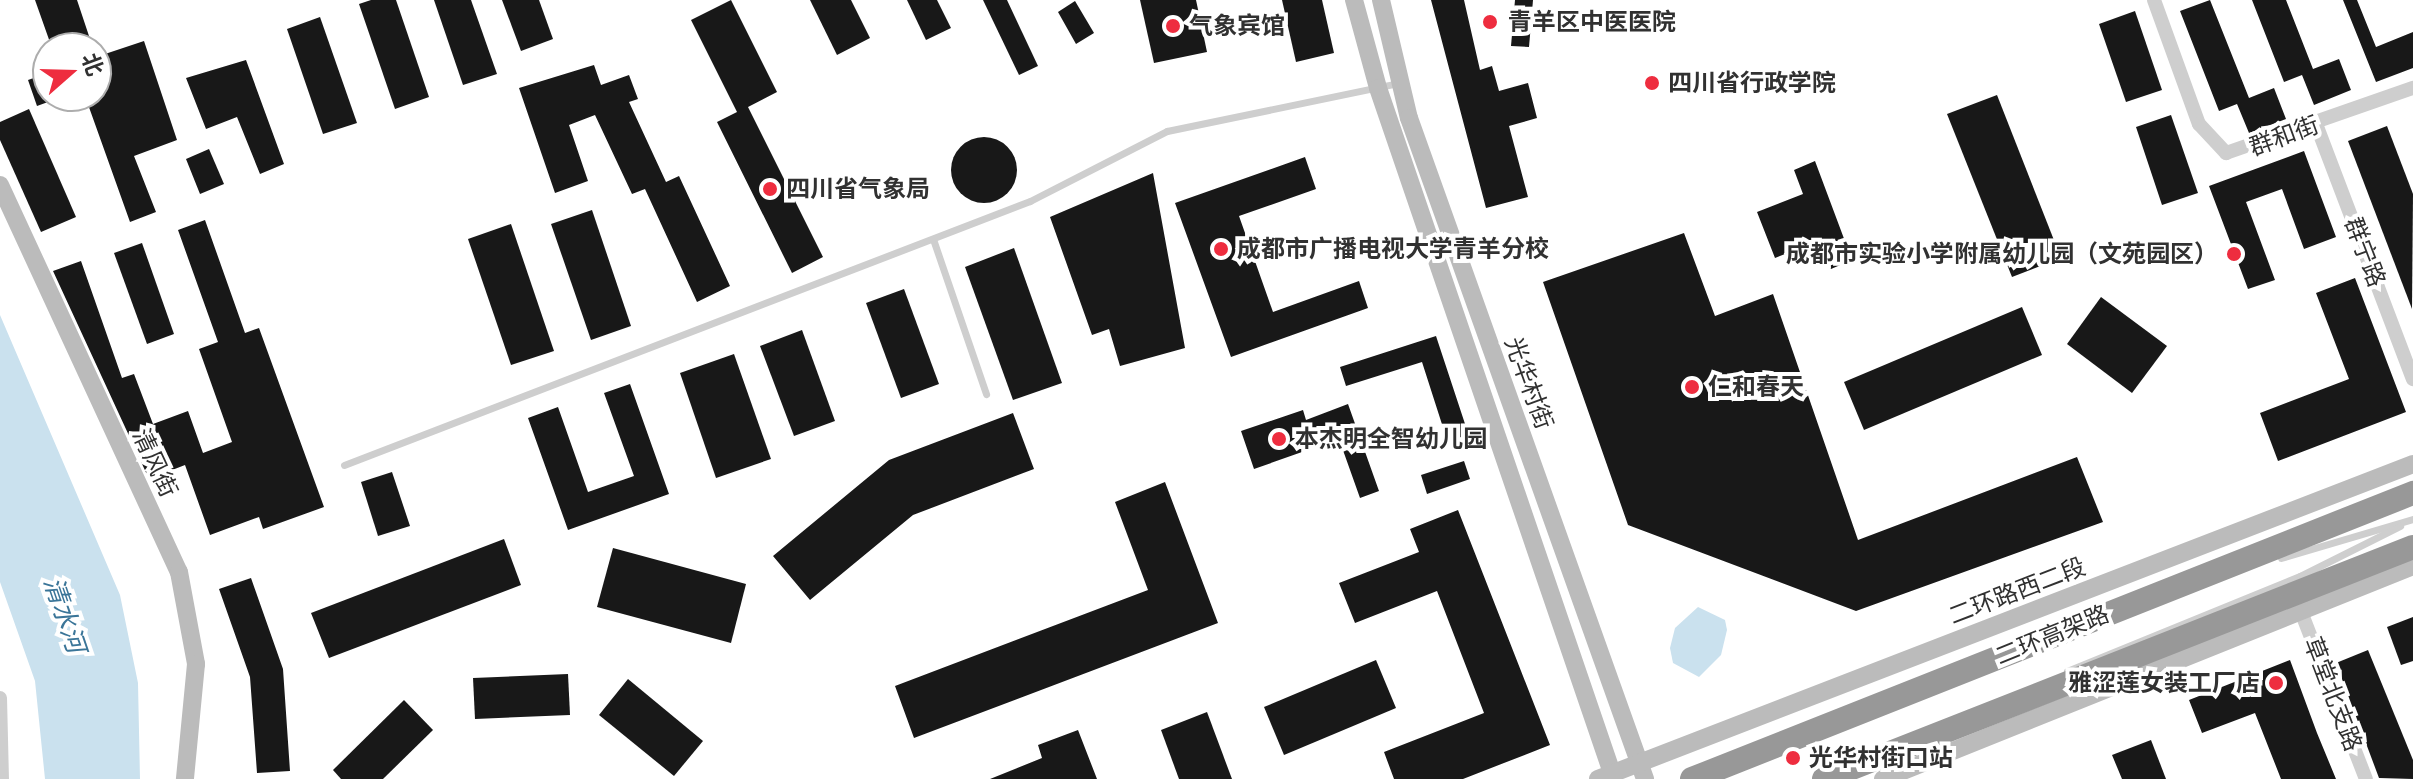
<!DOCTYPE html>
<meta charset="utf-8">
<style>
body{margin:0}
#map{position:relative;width:2413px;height:779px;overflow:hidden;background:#fff;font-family:Jost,"Noto Sans SC",sans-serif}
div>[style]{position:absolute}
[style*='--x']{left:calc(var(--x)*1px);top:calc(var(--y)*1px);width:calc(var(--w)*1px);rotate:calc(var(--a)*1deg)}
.water>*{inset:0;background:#cae1ee}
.building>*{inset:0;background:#181818}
.round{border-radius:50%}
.lane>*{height:7px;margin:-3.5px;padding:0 3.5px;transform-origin:3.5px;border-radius:3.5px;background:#cecece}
.street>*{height:14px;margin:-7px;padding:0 7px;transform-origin:7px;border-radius:7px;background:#cecece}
.secondary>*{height:18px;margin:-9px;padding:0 9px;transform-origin:9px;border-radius:9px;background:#bbb}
.highway>*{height:24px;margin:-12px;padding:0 12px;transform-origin:12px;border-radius:12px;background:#989898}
.dots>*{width:22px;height:22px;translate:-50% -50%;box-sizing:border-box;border:4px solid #fff;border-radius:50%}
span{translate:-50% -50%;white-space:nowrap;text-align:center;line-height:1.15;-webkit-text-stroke:8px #fff;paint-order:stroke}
.poi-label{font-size:24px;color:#313131;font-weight:700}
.left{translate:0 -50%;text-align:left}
.right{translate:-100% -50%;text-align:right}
.street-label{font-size:24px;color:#313131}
.water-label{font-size:26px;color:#3a7598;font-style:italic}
.north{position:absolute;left:32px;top:32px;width:80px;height:80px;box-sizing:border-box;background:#fff;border:2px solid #adadad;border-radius:50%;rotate:70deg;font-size:22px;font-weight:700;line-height:32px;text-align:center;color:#313131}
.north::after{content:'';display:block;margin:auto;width:28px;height:36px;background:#ee2d3f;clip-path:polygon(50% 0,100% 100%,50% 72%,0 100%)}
</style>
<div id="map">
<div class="water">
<i style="clip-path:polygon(0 315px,120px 595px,138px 683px,140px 779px,45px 779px,35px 681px,0 582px)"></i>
<i style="clip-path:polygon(1698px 607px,1725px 620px,1727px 630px,1721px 655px,1699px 677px,1673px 663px,1670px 648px,1675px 628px)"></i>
</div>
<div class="building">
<i style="clip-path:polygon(35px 0,77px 0,93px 48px,52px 48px)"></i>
<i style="clip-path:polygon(371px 0,396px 0,429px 97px,395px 109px,359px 4px)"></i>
<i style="clip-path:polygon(434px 0,471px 0,497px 74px,463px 85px)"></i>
<i style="clip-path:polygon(502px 0,539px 0,553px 39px,521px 51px)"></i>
<i style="clip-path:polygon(731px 0,777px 92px,748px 107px,823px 257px,792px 273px,717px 122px,737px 112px,691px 20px)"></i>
<i style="clip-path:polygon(810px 0,851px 0,870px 38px,837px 55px)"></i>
<i style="clip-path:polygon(907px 0,937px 0,951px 28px,926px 40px)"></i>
<i style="clip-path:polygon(983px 0,1007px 0,1038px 66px,1019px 75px)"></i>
<i style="clip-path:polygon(1140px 0,1196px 0,1207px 52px,1154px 63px)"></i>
<i style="clip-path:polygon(1282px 0,1322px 0,1334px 53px,1296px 62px)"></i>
<i style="clip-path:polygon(1431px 0,1464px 0,1480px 70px,1492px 66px,1499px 91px,1528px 83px,1537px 118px,1509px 126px,1528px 197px,1486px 208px)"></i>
<i style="clip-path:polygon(1515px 0,1533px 0,1529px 47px,1511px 46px)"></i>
<i style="clip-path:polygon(2210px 0,2249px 98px,2274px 88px,2286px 119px,2249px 133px,2237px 104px,2219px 111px,2180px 11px)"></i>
<i style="clip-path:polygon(2252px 0,2286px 0,2313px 69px,2339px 59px,2351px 90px,2314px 105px,2302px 75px,2284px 82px)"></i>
<i style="clip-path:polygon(2343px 0,2357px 0,2376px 47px,2413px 32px,2413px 68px,2376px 82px)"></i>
<i style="clip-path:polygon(1075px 1px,1094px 33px,1076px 44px,1058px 12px)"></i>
<i style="clip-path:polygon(2135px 11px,2162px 90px,2126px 102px,2099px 24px)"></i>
<i style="clip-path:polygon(320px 17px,357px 123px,323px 134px,287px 29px)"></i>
<i style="clip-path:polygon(144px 41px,177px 140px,134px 156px,156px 212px,130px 222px,85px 96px,96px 96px,96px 57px)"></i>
<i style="clip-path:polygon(246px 60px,284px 164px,260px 174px,237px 117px,206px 129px,186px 78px)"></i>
<i style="clip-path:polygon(594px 65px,601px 85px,629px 75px,638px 99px,629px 102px,666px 182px,679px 176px,730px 286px,697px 302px,645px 189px,632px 194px,595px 115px,569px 125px,588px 181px,555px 193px,519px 88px)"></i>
<i style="clip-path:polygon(48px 73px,48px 102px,37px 106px,28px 80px)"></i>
<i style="clip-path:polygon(1997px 95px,2061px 258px,2012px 277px,1947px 114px)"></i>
<i style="clip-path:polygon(29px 109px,76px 217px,41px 232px,0 140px,0 122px)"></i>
<i style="clip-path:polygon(2171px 115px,2198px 193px,2162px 205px,2136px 127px)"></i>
<i style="clip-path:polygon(2387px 126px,2413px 194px,2412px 309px,2348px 141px)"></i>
<i class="round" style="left:951px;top:137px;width:66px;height:66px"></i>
<i style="clip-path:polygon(209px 149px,224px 184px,200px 194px,186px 159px)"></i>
<i style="clip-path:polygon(2304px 151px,2336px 237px,2304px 249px,2282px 189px,2246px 202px,2275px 280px,2248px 289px,2209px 186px)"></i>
<i style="clip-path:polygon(1305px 157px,1316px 189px,1239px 216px,1273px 312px,1359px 281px,1368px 308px,1231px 357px,1175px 203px)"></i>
<i style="clip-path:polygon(1815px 161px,1852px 260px,1831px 269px,1820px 240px,1775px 258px,1757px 212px,1803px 194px,1794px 170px)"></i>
<i style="clip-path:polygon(1153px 173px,1185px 348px,1120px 366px,1109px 329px,1092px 335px,1050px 217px)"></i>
<i style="clip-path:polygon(592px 210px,631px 326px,591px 340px,551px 224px)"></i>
<i style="clip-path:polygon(205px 220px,245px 333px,259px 328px,324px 507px,263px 529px,259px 517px,210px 535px,185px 465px,149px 479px,53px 271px,81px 261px,122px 378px,134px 374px,153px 424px,188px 411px,203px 453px,232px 442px,199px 349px,218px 342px,178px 230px)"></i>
<i style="clip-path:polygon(511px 224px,554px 351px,511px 365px,468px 239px)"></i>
<i style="clip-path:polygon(1684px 233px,1715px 316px,1773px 294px,1858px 540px,2077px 457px,2103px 522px,1856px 611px,1628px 525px,1543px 282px)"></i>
<i style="clip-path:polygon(142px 243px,174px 334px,147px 344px,114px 253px)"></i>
<i style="clip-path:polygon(1014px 248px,1062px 383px,1013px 400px,965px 267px)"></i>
<i style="clip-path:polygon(2355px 278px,2406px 412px,2278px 461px,2260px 413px,2349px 379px,2316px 293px)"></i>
<i style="clip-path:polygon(904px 289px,939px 384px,901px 398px,866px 303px)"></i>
<i style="clip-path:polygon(2101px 297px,2167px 346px,2132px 393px,2067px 344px)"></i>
<i style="clip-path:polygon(2022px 307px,2042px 355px,1864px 430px,1844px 382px)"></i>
<i style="clip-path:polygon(802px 330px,835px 421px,794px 436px,760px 346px)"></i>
<i style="clip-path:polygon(1436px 336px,1469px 436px,1448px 443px,1422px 362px,1346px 386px,1340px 367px)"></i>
<i style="clip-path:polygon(734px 354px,771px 459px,716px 478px,680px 373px)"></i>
<i style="clip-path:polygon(630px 384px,669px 494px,568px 530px,528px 418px,558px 407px,588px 492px,634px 476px,604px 393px)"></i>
<i style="clip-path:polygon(1348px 404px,1379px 491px,1360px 498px,1339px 439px,1254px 469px,1241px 431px,1303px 410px,1306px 420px)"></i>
<i style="clip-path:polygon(1013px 413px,1034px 469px,913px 515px,810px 600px,773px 556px,889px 460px)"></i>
<i style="clip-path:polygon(1464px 461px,1470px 479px,1427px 494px,1421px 475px)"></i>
<i style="clip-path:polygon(392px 472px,410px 526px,378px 536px,361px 482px)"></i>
<i style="clip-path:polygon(1165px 482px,1218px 623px,914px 738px,895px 686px,1148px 590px,1115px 502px)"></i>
<i style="clip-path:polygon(1458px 510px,1550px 745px,1463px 779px,1394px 779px,1384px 752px,1484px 713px,1437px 591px,1355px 623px,1339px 583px,1419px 552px,1410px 529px)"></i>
<i style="clip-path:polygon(504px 539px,521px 585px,329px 658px,311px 613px)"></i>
<i style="clip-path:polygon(613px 548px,746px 584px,731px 643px,597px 607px)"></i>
<i style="clip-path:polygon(251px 578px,283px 669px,290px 771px,257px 773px,250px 677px,219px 589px)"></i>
<i style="clip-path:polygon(2413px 617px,2413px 661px,2401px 665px,2387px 627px)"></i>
<i style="clip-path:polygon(2368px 650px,2413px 760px,2413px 779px,2379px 778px,2336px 663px)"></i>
<i style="clip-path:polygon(1376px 660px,1396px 708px,1284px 755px,1264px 707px)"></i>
<i style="clip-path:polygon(2290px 660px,2317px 733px,2336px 779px,2281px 779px,2255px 713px,2202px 733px,2189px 700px)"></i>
<i style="clip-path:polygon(568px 674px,570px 715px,475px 719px,473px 678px)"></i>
<i style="clip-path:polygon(628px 679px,703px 741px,674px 776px,599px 715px)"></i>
<i style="clip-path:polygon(404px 700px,433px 730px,383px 779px,341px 779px,333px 770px)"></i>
<i style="clip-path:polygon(1207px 712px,1232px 779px,1179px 779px,1161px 730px)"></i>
<i style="clip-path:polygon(1078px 730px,1097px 779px,990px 779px,1042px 758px,1038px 745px)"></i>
<i style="clip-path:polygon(2151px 740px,2166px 779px,2122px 779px,2112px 755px)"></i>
</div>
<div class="lane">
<i style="--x:933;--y:239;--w:164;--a:71.1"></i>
<i style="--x:344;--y:465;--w:735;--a:-21.05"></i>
<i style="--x:1030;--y:201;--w:154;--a:-27.1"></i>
<i style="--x:1167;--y:131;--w:237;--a:-11.7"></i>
<i style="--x:2281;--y:558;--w:138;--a:-16.5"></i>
<i style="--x:2067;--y:671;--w:252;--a:-22.2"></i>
<i style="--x:2300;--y:576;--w:112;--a:-26.6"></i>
</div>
<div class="street">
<i style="--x:2154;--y:0;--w:132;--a:70.1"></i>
<i style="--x:2199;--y:124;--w:40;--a:47"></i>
<i style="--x:2226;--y:153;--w:198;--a:-19.2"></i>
<i style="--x:2316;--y:124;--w:273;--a:69.2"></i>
<i style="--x:2300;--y:609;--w:182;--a:68.8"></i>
<i style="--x:0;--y:698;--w:81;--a:88.6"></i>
</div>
<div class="secondary">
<i style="--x:1354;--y:0;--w:91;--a:74.7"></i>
<i style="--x:1378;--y:88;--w:730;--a:71.14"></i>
<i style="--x:1381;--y:0;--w:121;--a:76.7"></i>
<i style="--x:1409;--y:118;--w:702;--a:70.35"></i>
<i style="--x:0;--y:185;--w:426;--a:65.2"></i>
<i style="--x:179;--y:572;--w:94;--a:79.5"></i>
<i style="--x:196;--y:664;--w:116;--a:95.5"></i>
<i style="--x:1598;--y:779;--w:874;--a:-21.13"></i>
<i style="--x:1883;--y:779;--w:571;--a:-21.89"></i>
</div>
<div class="highway">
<i style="--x:1692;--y:779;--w:776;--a:-21.64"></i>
<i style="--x:1824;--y:779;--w:633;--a:-21.5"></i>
</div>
<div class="dots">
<i style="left:1490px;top:22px;background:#ee2d3f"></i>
<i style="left:1173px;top:26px;background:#ee2d3f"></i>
<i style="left:1652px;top:83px;background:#ee2d3f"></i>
<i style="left:770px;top:189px;background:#ee2d3f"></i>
<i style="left:1221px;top:249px;background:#ee2d3f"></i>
<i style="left:2234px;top:254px;background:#ee2d3f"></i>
<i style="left:1692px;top:387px;background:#ee2d3f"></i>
<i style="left:1279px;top:439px;background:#ee2d3f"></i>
<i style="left:2276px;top:683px;background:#ee2d3f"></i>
<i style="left:1793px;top:758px;background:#ee2d3f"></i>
</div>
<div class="poi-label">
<span class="left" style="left:1508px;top:22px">青羊区中医医院</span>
<span class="left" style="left:1189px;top:26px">气象宾馆</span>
<span class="left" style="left:1668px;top:83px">四川省行政学院</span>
<span class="left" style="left:786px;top:189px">四川省气象局</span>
<span class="left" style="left:1237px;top:249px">成都市广播电视大学青羊分校</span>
<span class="right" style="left:2218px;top:254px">成都市实验小学附属幼儿园（文苑园区）</span>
<span class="left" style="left:1708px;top:387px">仁和春天</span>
<span class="left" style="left:1295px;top:439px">本杰明全智幼儿园</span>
<span class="right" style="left:2260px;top:683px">雅涩莲女装工厂店</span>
<span class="left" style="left:1809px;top:758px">光华村街口站</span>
</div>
<div class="street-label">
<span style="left:2284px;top:136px;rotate:-20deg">群和街</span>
<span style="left:2365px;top:252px;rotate:69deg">群宁路</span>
<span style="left:1529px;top:383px;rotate:70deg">光华村街</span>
<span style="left:155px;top:463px;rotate:65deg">清风街</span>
<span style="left:2017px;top:591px;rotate:-21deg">二环路西二段</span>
<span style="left:2052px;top:635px;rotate:-22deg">二环高架路</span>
<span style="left:2333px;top:694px;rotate:69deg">草堂北支路</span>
</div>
<div class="water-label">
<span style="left:64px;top:615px;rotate:71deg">清水河</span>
</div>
<div class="north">北</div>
</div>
